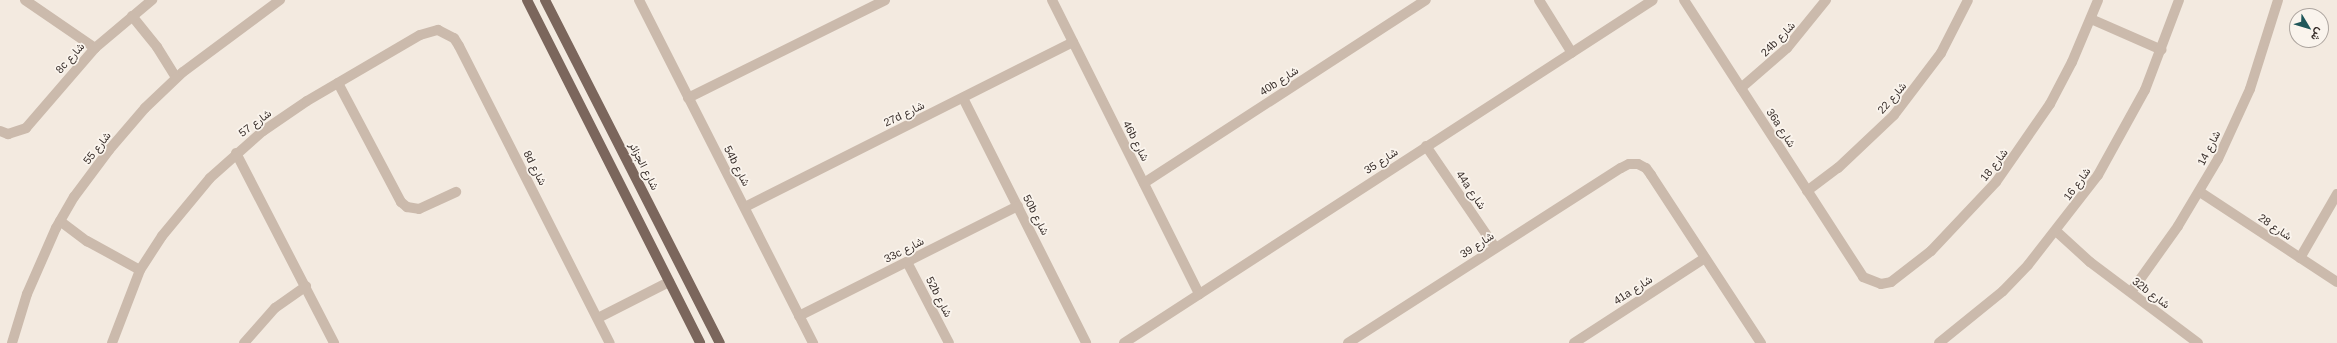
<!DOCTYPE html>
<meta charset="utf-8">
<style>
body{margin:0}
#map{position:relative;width:2337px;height:343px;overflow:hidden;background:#f3eae0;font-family:Helvetica,Vazirmatn,sans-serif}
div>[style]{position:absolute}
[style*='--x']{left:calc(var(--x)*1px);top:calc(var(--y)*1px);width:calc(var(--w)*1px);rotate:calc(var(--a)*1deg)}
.minor>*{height:10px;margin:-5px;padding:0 5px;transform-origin:5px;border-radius:5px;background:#cbbaac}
.major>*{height:10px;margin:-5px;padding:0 5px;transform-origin:5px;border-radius:5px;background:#7b665c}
span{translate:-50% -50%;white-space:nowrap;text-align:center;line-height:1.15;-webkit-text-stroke:3.5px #faf4ed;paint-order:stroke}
.street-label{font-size:11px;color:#392f2b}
.north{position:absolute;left:2289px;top:8px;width:40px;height:40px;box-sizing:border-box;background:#faf4ed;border:1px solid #ada59f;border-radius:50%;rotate:128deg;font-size:11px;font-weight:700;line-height:16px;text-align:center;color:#392f2b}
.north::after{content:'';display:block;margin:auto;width:14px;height:18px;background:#20575a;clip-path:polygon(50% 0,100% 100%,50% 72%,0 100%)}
</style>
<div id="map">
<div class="minor">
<i style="--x:25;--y:0;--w:85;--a:34.4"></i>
<i style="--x:639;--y:0;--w:385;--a:63.1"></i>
<i style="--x:1052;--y:0;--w:329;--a:63.4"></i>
<i style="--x:1539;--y:0;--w:62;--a:58.1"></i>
<i style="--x:1684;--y:0;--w:330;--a:57.1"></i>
<i style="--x:1863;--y:277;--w:19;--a:21"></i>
<i style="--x:1881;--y:284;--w:10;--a:-11"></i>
<i style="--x:1891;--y:282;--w:51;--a:-37.8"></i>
<i style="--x:1931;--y:251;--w:95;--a:-46.7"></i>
<i style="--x:1996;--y:182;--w:95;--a:-55.3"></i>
<i style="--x:2050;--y:104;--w:47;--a:-62.4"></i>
<i style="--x:2072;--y:62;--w:67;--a:-67.2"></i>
<i style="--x:132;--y:16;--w:40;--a:51"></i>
<i style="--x:157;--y:47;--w:36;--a:58"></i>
<i style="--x:2091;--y:19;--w:77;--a:23.6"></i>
<i style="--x:338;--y:83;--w:135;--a:62.1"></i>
<i style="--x:401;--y:202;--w:8;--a:40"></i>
<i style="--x:407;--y:207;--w:12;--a:9"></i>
<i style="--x:419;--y:209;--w:41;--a:-24.7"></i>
<i style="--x:1741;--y:88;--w:61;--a:-41"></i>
<i style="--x:1787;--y:48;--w:62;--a:-50.9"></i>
<i style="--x:688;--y:98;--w:220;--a:-26.4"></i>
<i style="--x:963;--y:98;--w:274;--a:63.3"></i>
<i style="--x:0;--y:131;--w:9;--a:21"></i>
<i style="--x:8;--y:134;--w:19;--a:-18"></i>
<i style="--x:26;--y:128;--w:106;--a:-49.2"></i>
<i style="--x:95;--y:48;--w:75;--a:-40.1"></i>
<i style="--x:1426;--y:146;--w:122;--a:55.7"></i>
<i style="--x:236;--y:153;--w:214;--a:62.7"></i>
<i style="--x:1144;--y:183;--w:336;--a:-33"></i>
<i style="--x:1807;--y:191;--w:39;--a:-37"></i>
<i style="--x:1838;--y:168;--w:77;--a:-43.4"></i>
<i style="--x:1894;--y:115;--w:78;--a:-52.8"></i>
<i style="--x:1941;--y:53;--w:59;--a:-63"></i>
<i style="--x:2200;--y:192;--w:164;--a:33.3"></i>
<i style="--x:745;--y:207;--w:367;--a:-26.7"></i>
<i style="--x:60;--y:221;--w:34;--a:37"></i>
<i style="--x:87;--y:241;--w:60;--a:28.7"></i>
<i style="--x:2056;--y:231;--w:46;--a:42.4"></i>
<i style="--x:2090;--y:262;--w:135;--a:36.9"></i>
<i style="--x:2300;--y:258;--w:74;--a:-60"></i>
<i style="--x:907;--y:262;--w:91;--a:62.6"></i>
<i style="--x:2131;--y:292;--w:81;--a:-54.5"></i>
<i style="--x:2178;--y:226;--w:78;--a:-59.2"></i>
<i style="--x:2218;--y:159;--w:77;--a:-65.4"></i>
<i style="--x:2250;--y:89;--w:93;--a:-72.5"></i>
<i style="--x:799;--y:316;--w:245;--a:-26.7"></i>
<i style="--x:598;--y:318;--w:80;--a:-26.9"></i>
<i style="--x:12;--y:343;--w:51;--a:-73"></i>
<i style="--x:27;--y:294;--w:72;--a:-66.3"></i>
<i style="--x:56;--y:228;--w:36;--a:-60"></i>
<i style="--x:74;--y:197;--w:59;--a:-53.3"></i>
<i style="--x:109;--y:150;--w:55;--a:-49.4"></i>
<i style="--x:145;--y:108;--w:52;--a:-43.5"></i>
<i style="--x:183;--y:72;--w:121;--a:-36.6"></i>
<i style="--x:112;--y:343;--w:78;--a:-69"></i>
<i style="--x:140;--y:270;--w:40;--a:-57.1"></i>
<i style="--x:162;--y:236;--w:75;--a:-50.4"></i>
<i style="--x:210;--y:178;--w:71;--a:-41.6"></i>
<i style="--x:263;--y:131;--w:53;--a:-34.3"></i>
<i style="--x:307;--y:101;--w:131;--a:-30.3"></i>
<i style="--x:420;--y:35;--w:19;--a:-16"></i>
<i style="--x:438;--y:30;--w:18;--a:27"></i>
<i style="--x:454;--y:38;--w:9;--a:58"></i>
<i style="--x:459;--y:46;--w:333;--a:63.1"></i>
<i style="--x:244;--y:343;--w:47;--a:-48.5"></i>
<i style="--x:275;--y:308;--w:38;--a:-35"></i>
<i style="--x:1124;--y:343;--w:630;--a:-32.96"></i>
<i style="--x:1348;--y:343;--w:324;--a:-32.7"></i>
<i style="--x:1621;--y:168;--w:9;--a:-27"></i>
<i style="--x:1629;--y:164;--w:9;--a:0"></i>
<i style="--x:1638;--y:164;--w:9;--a:27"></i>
<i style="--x:1646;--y:168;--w:9;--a:54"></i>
<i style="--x:1651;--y:175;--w:201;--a:56.8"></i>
<i style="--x:1574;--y:343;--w:156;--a:-33"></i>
<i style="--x:1939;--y:343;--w:82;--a:-39.1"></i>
<i style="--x:2003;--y:291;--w:36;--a:-46"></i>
<i style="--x:2028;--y:265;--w:114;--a:-52.1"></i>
<i style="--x:2098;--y:175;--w:97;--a:-61.1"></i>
<i style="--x:2145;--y:90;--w:96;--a:-69.3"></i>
</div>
<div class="major">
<i style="--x:527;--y:0;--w:384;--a:63.2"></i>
<i style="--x:545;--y:0;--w:385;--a:63"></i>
</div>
<div class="street-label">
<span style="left:1778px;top:39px;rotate:-46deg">24b شارع</span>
<span style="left:70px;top:58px;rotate:-48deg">8c شارع</span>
<span style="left:1279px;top:81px;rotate:-33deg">40b شارع</span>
<span style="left:1892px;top:98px;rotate:-49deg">شارع 22</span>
<span style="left:904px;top:114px;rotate:-26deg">27d شارع</span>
<span style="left:255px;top:123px;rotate:-37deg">شارع 57</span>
<span style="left:1781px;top:128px;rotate:57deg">36a شارع</span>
<span style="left:1136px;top:141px;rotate:63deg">46b شارع</span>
<span style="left:97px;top:148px;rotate:-52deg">شارع 55</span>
<span style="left:2209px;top:148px;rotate:-63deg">شارع 14</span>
<span style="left:1381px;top:161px;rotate:-33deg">شارع 35</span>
<span style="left:1994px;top:165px;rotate:-52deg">شارع 18</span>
<span style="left:644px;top:166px;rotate:63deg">شارع الجزائر</span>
<span style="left:737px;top:166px;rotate:63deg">54b شارع</span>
<span style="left:535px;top:168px;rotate:63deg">8d شارع</span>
<span style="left:2077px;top:184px;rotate:-54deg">شارع 16</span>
<span style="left:1471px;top:190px;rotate:56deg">44a شارع</span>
<span style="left:1036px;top:215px;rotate:63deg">50b شارع</span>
<span style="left:2275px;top:227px;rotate:34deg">شارع 28</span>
<span style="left:1477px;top:245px;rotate:-33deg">شارع 39</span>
<span style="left:904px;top:250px;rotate:-27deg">33c شارع</span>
<span style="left:1633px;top:290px;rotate:-33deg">41a شارع</span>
<span style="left:2151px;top:293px;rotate:37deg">32b شارع</span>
<span style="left:939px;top:297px;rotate:63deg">52b شارع</span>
</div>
<div class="north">ش</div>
</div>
